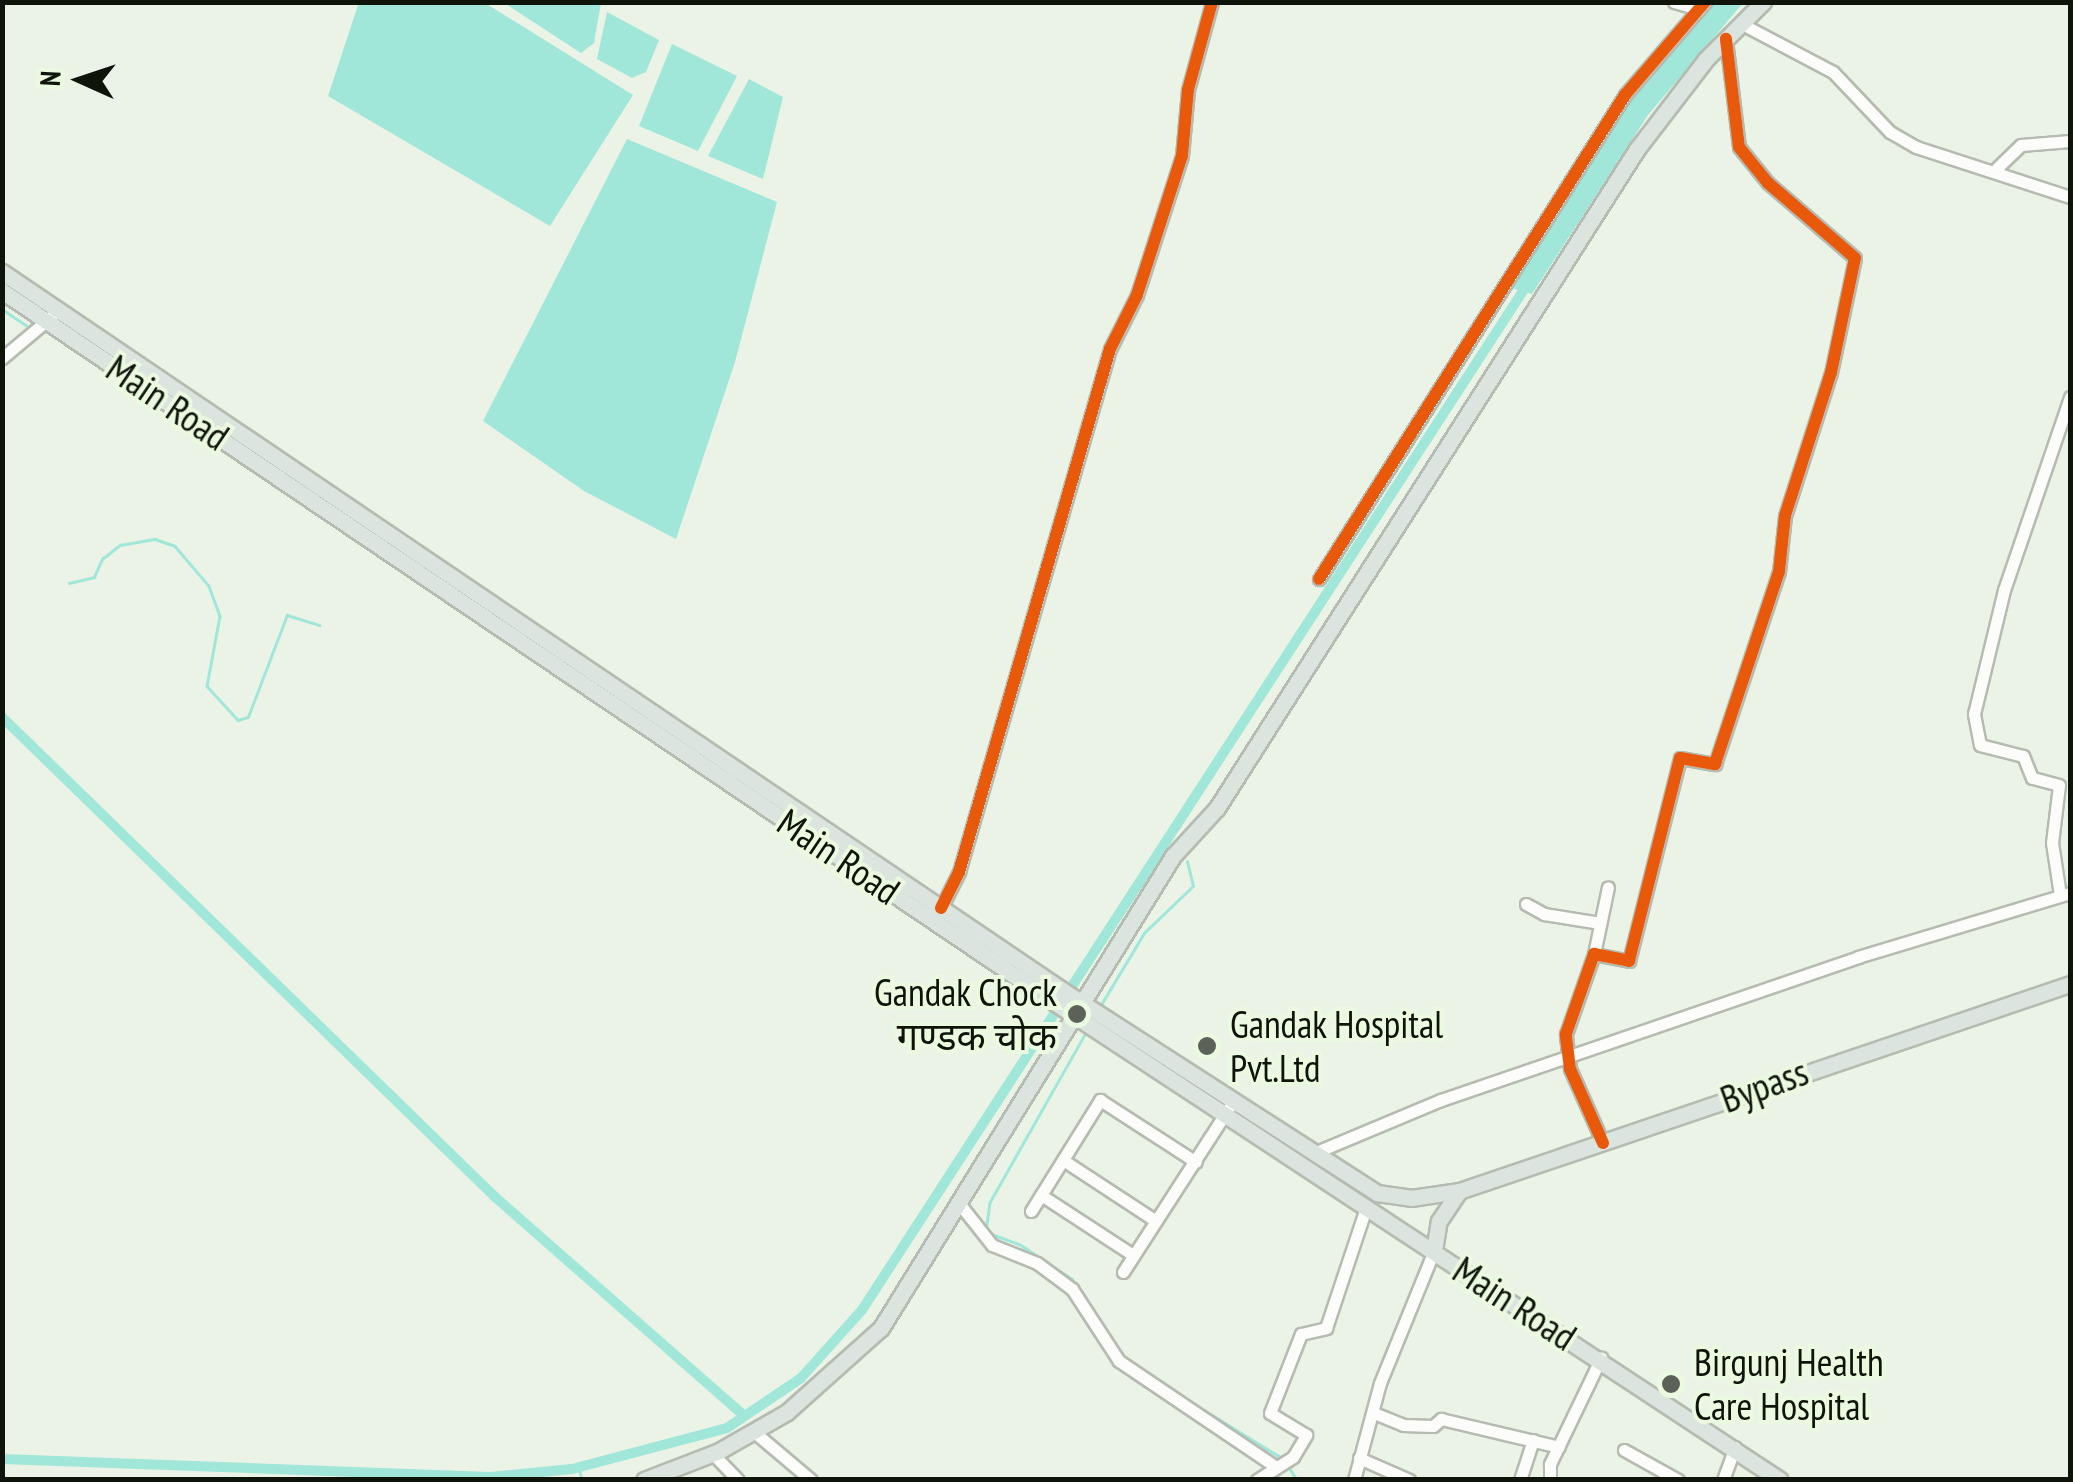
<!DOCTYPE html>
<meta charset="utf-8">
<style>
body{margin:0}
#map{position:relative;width:2073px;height:1482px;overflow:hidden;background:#ebf3e6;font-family:"PT Sans Narrow","Noto Sans Devanagari",sans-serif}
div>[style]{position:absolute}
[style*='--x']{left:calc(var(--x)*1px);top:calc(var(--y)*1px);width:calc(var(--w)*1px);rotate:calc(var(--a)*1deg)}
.water>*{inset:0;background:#a0e7d9}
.stream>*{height:2.5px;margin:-1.25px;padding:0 1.25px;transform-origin:1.25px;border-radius:1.25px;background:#a0e7d9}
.canal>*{height:10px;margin:-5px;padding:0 5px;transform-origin:5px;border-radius:5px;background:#a0e7d9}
.roads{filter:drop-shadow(2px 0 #b5bbb0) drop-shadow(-2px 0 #b5bbb0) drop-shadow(0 2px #b5bbb0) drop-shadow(0 -2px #b5bbb0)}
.minor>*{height:11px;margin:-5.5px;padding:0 5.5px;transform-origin:5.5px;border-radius:5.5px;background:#fcfdfb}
.major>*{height:15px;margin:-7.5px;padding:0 7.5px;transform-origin:7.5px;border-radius:7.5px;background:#dbe4de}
.cycleway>*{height:12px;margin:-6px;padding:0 6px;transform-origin:6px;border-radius:6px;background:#e8590c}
.dots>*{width:28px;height:28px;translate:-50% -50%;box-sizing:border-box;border:5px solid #eaf9e0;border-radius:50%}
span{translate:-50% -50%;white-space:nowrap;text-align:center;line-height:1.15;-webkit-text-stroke:8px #eaf9e0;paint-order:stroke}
.street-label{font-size:38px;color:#0f140b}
.poi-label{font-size:38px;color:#0f140b}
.right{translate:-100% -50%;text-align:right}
.left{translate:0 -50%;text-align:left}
.frame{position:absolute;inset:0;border:5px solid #0f140b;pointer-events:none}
.north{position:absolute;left:30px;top:30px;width:100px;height:100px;-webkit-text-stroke:8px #eaf9e0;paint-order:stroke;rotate:273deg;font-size:28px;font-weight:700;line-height:40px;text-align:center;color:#0f140b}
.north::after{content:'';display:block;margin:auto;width:35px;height:45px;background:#0f140b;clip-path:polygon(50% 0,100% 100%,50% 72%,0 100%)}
</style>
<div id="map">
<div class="water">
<i style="clip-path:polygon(359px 2px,485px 3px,633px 95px,550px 226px,328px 96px)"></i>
<i style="clip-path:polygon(504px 3px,601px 3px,594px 43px,581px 53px)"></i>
<i style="clip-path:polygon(1713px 3px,1743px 3px,1648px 115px,1532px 294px,1507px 287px,1601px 139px,1662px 56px)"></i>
<i style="clip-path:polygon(607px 12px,659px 40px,646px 72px,632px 78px,597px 59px)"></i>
<i style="clip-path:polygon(672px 44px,737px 76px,698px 151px,639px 126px)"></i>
<i style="clip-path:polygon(749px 79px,783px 97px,763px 179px,708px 156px)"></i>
<i style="clip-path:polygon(627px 139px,777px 202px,735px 362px,676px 539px,584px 491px,483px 421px)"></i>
</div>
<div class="stream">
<i style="--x:2;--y:309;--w:29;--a:34"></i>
<i style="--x:69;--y:583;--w:26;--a:-13"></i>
<i style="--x:94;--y:577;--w:20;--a:-66"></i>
<i style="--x:102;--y:559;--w:23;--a:-38"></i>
<i style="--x:120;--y:545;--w:36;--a:-10"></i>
<i style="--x:155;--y:539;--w:21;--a:19"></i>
<i style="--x:175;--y:546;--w:52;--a:49.6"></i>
<i style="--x:209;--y:586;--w:32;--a:70"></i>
<i style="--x:220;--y:616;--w:71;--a:100.5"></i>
<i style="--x:207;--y:686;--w:46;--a:47.6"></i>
<i style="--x:238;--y:720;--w:10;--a:-17"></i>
<i style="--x:248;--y:717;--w:109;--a:-69.1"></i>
<i style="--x:287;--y:615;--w:34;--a:17"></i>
<i style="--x:1099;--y:1008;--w:87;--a:-59"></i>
<i style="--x:1144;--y:933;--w:68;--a:-43.8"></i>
<i style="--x:1193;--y:886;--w:25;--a:-104"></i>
<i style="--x:1086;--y:1033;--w:195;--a:119.5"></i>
<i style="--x:990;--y:1203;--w:29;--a:98"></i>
<i style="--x:986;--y:1232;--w:37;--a:20"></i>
<i style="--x:1021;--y:1245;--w:61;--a:33.7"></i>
<i style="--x:1072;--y:1279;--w:67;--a:56.5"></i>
<i style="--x:1170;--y:1389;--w:132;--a:31.6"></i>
<i style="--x:1287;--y:1464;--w:19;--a:58"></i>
<i style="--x:579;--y:1467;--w:13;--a:77"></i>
</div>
<div class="canal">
<i style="--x:2;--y:717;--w:687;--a:44.23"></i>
<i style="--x:494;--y:1196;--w:333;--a:41.3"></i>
<i style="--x:2;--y:1459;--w:488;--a:2.1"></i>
<i style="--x:490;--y:1477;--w:82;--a:-5.6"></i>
<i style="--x:572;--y:1469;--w:160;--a:-14.8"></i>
<i style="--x:727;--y:1428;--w:89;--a:-34"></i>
<i style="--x:801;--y:1378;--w:91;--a:-48.1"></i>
<i style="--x:862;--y:1310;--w:1228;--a:-57.03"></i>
</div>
<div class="roads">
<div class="minor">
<i style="--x:1674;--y:2;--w:26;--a:16"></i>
<i style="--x:1742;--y:24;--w:103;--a:27.8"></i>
<i style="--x:1833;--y:72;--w:83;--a:46.5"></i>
<i style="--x:1890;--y:132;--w:30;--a:30"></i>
<i style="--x:1916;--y:147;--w:162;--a:18"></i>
<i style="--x:1997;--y:168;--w:33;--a:-44"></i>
<i style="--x:2021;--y:145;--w:49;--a:-4.7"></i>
<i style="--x:2;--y:358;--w:65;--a:-40"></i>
<i style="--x:1319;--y:579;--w:573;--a:-57.7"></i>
<i style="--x:1625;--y:95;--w:123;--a:-49.3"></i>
<i style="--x:2060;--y:895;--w:53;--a:-98.7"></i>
<i style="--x:2052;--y:843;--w:58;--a:-83.1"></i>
<i style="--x:2059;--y:785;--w:28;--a:-165"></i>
<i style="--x:2032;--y:778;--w:24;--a:-112"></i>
<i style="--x:2023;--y:756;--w:44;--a:-165.7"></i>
<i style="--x:1980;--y:745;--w:32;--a:-101"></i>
<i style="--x:1974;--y:714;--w:128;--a:-76.4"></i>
<i style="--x:2004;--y:590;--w:204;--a:-71.1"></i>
<i style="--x:1526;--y:904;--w:21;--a:29"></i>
<i style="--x:1544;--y:914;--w:57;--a:9.1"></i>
<i style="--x:941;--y:908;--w:40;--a:-63.4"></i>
<i style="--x:959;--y:872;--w:544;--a:-73.9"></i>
<i style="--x:1110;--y:349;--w:60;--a:-63.4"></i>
<i style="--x:1137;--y:295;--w:146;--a:-72.1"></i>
<i style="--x:1182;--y:156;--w:66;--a:-84.8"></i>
<i style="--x:1188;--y:90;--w:91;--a:-74.7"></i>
<i style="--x:1594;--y:954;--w:68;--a:-78.2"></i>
<i style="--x:1603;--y:1143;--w:81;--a:-114"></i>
<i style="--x:1570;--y:1069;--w:35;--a:-97"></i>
<i style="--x:1566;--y:1034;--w:85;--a:-70.7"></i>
<i style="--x:1594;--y:954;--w:36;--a:11"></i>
<i style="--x:1629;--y:961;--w:209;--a:-75.9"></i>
<i style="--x:1680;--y:758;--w:36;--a:10"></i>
<i style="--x:1715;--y:764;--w:202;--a:-71.6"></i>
<i style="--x:1779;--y:572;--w:56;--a:-83.9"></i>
<i style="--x:1785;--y:516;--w:150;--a:-72.2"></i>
<i style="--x:1831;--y:373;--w:117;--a:-78.2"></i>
<i style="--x:1855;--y:258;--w:115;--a:-139.2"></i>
<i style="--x:1768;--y:183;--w:46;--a:-128.9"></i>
<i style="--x:1739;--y:147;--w:109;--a:-96.9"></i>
<i style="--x:1314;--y:1153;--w:138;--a:-22.7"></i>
<i style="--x:1441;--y:1100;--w:441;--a:-18.9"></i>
<i style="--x:1858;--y:957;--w:221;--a:-16.8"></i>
<i style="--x:1063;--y:1160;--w:111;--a:33.3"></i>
<i style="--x:1041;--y:1195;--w:110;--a:33.1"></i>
<i style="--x:958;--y:1202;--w:55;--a:51.7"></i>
<i style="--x:992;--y:1245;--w:48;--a:21.8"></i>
<i style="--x:1037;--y:1263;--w:44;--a:36.6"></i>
<i style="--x:1072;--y:1289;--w:86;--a:56.9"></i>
<i style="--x:1119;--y:1361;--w:186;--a:34"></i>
<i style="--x:1031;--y:1211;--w:131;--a:-58.1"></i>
<i style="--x:1100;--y:1100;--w:114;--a:32.9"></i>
<i style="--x:1123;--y:1272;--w:205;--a:-57.2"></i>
<i style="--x:1374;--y:1413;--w:31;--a:22"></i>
<i style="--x:1403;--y:1425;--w:30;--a:2"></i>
<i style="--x:1433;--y:1426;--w:11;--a:-41"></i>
<i style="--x:1441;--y:1419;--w:121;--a:13.3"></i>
<i style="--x:753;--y:1431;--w:76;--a:40.2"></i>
<i style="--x:1624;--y:1450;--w:62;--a:29.1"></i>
<i style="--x:712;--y:1453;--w:37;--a:46"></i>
<i style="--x:1359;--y:1458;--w:55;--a:23.7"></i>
<i style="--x:1257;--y:1480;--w:43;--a:-32.6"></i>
<i style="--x:1293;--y:1457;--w:26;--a:-59"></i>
<i style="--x:1306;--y:1435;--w:42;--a:-148.6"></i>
<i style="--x:1270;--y:1413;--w:85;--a:-68.6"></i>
<i style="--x:1301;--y:1334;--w:26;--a:-13"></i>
<i style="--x:1326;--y:1328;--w:126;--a:-71.6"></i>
<i style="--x:1354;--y:1480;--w:100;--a:-75"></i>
<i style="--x:1380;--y:1383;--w:143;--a:-67.8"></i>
<i style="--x:1520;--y:1480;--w:42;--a:-72"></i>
<i style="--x:1550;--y:1480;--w:16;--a:-90"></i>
<i style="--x:1550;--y:1464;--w:118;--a:-64.3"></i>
<i style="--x:1723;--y:1480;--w:35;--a:-70"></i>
</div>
<div class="major">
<i style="--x:2;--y:272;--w:1280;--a:34.11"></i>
<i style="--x:1062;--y:990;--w:375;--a:32.8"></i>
<i style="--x:1377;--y:1193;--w:34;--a:8"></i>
<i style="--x:1411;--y:1198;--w:49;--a:-8.3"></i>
<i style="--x:1459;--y:1191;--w:645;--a:-18.72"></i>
<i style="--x:2;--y:291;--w:1257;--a:34.07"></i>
<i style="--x:1043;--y:995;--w:882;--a:33.35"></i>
<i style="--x:1434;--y:1251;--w:30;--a:-81"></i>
<i style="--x:1439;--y:1221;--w:36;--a:-56"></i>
<i style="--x:644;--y:1480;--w:80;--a:-21.1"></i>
<i style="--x:719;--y:1451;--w:78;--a:-29.8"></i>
<i style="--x:787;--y:1412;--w:126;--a:-41.8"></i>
<i style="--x:881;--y:1328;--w:555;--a:-58.26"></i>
<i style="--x:1173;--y:856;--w:65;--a:-47.5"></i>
<i style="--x:1217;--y:808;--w:781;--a:-57.49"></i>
<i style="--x:1637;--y:149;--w:113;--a:-52.5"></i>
<i style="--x:1706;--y:59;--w:81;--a:-45"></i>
</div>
</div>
<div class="cycleway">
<i style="--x:1319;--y:579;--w:573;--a:-57.7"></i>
<i style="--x:1625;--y:95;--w:123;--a:-49.3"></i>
<i style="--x:941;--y:908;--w:40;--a:-63.4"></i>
<i style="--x:959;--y:872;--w:544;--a:-73.9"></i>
<i style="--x:1110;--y:349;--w:60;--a:-63.4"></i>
<i style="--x:1137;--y:295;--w:146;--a:-72.1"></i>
<i style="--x:1182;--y:156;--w:66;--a:-84.8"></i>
<i style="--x:1188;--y:90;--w:91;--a:-74.7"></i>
<i style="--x:1603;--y:1143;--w:81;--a:-114"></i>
<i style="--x:1570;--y:1069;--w:35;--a:-97"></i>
<i style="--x:1566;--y:1034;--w:85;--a:-70.7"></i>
<i style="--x:1594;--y:954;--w:36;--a:11"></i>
<i style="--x:1629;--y:961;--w:209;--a:-75.9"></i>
<i style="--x:1680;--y:758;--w:36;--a:10"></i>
<i style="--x:1715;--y:764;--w:202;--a:-71.6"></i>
<i style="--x:1779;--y:572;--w:56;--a:-83.9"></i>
<i style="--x:1785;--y:516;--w:150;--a:-72.2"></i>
<i style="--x:1831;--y:373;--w:117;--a:-78.2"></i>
<i style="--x:1855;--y:258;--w:115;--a:-139.2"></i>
<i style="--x:1768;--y:183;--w:46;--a:-128.9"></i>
<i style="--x:1739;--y:147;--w:109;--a:-96.9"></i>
</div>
<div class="dots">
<i style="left:1077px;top:1014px;background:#5c6258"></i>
<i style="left:1207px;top:1046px;background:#5c6258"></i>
<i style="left:1671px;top:1384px;background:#5c6258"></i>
</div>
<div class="street-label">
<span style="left:168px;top:402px;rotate:34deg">Main Road</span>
<span style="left:839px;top:856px;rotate:34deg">Main Road</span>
<span style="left:1764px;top:1085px;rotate:-20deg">Bypass</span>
<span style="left:1515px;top:1303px;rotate:33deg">Main Road</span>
</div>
<div class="poi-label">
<span class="right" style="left:1057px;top:1014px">Gandak Chock<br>गण्डक चोक</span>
<span class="left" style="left:1230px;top:1046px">Gandak Hospital<br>Pvt.Ltd</span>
<span class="left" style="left:1694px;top:1384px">Birgunj Health<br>Care Hospital</span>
</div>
<div class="frame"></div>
<div class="north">N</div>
</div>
